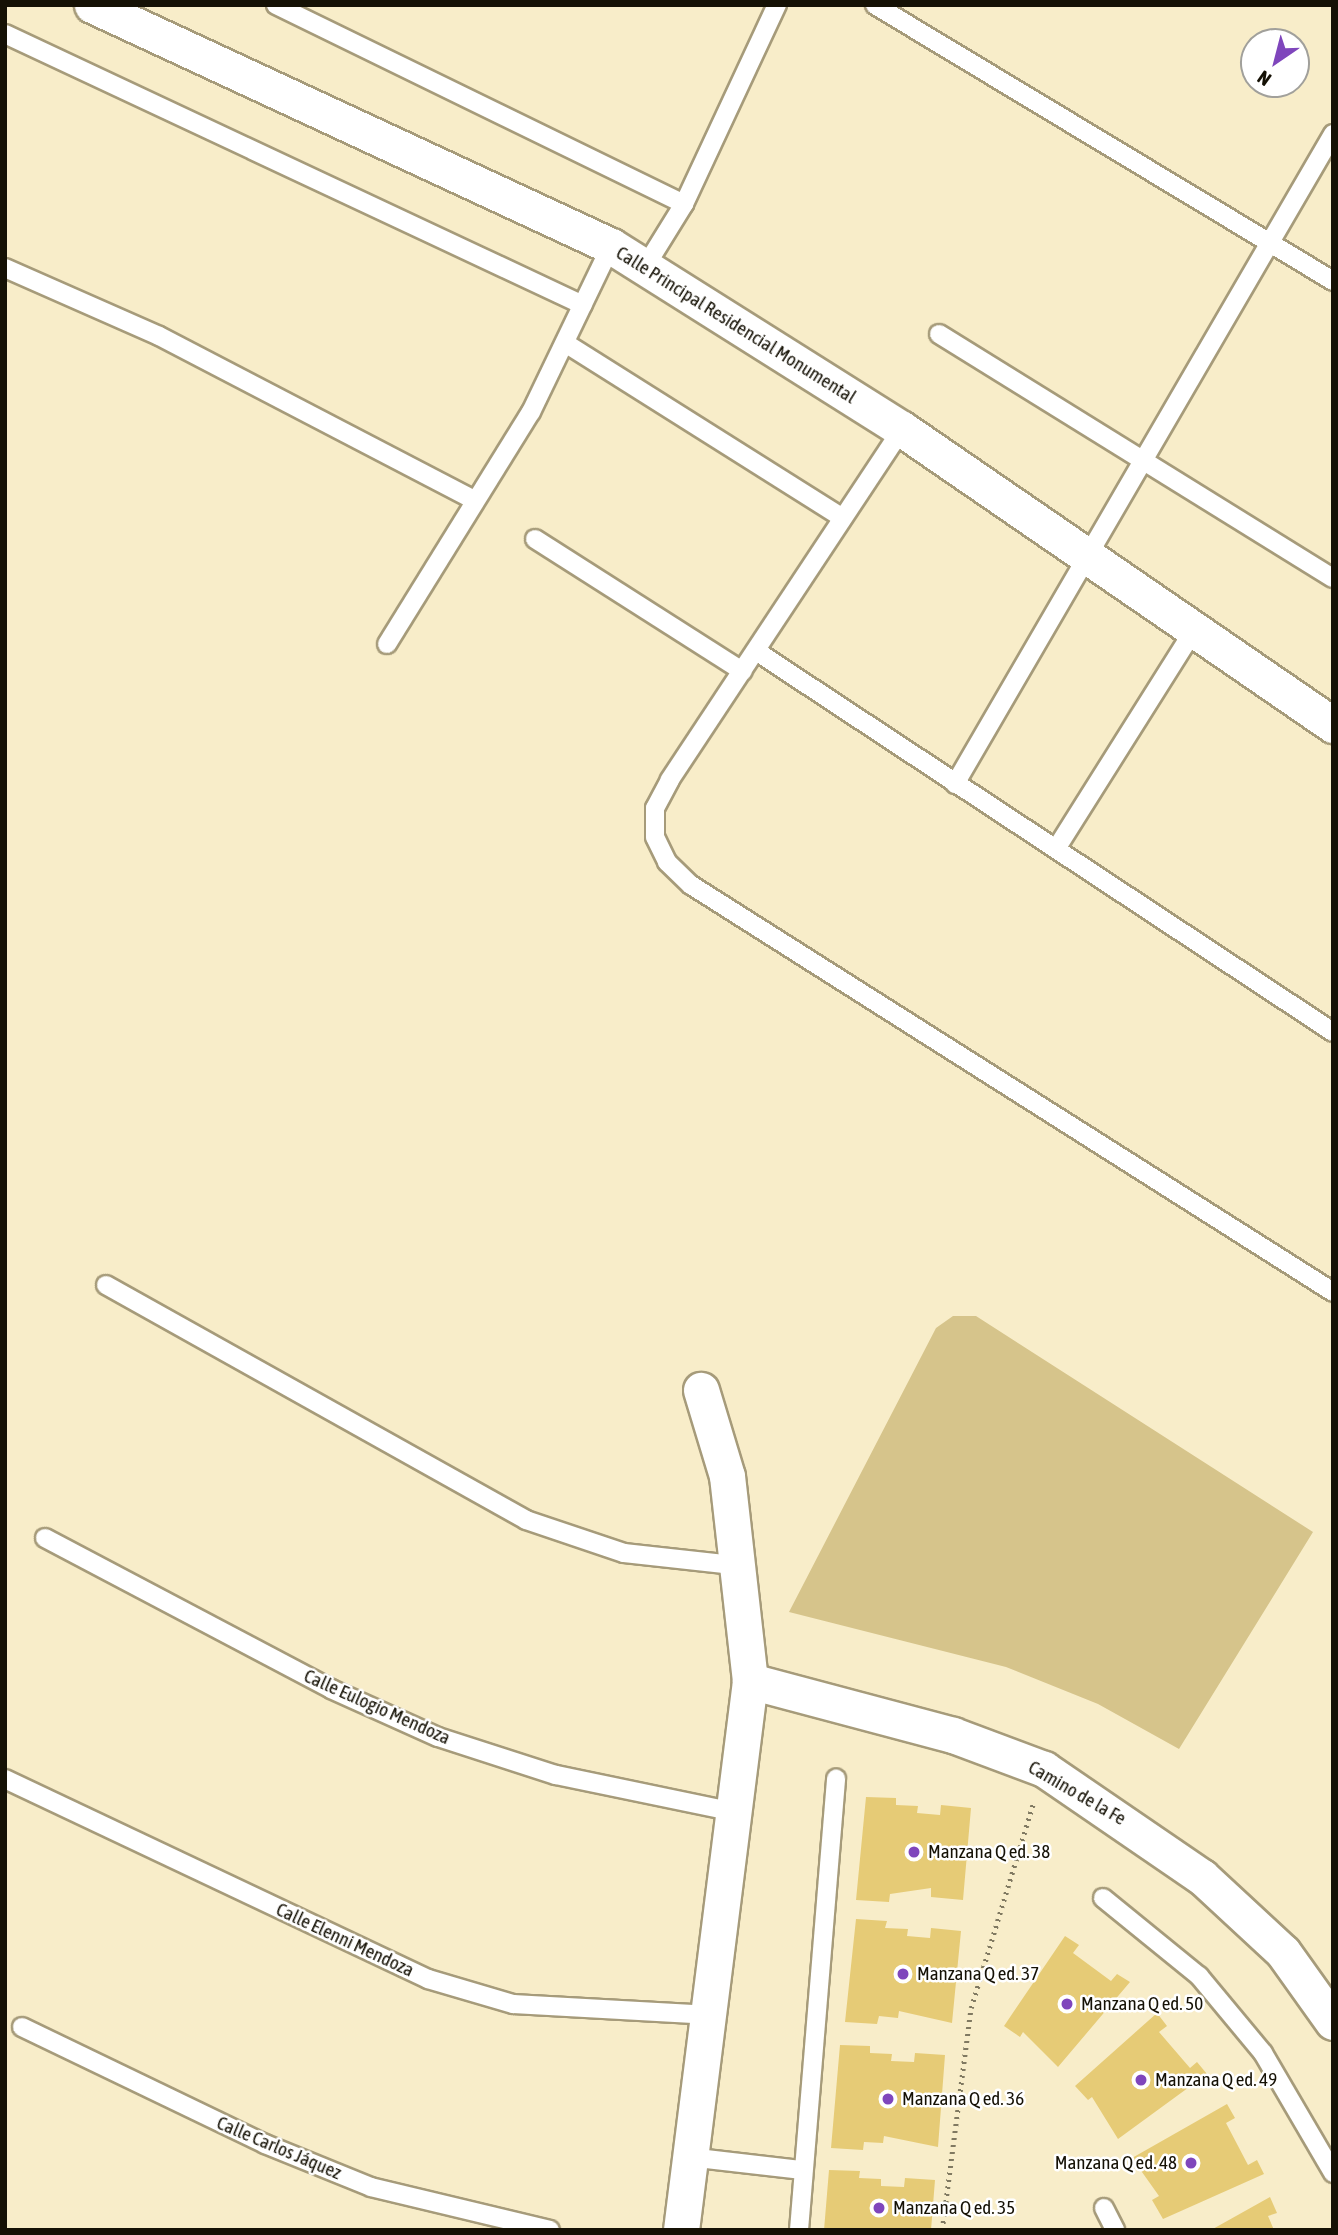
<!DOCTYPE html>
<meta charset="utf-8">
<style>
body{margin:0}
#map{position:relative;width:1338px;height:2235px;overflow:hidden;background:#f8edc9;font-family:"Asap Condensed",sans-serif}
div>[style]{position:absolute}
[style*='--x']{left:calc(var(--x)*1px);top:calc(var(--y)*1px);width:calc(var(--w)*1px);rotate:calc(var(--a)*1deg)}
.green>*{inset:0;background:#d6c48b}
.building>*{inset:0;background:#e6cb76}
.path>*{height:4.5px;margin-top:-2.25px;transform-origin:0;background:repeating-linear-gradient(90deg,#807961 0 2px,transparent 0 7px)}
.roads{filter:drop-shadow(2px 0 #a69b7a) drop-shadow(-2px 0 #a69b7a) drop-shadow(0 2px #a69b7a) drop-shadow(0 -2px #a69b7a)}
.lane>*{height:18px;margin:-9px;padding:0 9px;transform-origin:9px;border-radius:9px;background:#fff}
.street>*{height:35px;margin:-17.5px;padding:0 17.5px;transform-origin:17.5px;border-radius:17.5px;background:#fff}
.dots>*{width:19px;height:19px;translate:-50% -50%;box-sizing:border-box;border:4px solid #fff;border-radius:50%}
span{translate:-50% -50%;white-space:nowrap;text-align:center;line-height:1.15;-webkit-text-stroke:5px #fff;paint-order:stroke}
.street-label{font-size:19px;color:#151105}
.poi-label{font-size:19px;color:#151105}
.left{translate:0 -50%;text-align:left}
.right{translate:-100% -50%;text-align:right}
.frame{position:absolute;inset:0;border:7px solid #151105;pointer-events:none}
.north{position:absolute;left:1240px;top:28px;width:70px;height:70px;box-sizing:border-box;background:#fff;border:2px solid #a1a09b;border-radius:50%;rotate:215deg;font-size:19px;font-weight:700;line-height:28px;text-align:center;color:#151105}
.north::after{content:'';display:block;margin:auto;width:24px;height:32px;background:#7f46bc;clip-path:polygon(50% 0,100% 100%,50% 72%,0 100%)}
</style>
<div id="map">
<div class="green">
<i style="clip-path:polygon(953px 1316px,976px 1316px,1313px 1532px,1179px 1749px,1098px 1704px,1006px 1667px,789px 1612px,936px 1328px)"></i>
</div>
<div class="building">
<i style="clip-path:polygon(866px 1797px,896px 1798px,896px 1805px,918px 1806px,917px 1813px,940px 1815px,941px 1805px,971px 1808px,963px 1900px,931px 1897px,931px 1888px,890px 1894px,889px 1902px,856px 1900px)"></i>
<i style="clip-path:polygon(856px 1919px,887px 1921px,885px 1928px,908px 1929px,907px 1936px,930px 1938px,931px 1928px,961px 1931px,952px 2023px,899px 2011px,898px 2018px,879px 2016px,877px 2024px,845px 2022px)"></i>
<i style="clip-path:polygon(1065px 1936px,1079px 1945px,1073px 1953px,1111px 1981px,1117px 1974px,1130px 1982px,1058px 2067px,1023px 2032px,1020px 2037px,1004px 2026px)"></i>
<i style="clip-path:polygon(1157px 2013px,1167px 2026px,1159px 2032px,1190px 2068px,1197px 2062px,1207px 2074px,1118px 2139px,1092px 2097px,1088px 2100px,1075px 2086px)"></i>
<i style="clip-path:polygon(840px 2045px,870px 2046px,870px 2053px,892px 2054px,891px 2061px,914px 2062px,915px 2053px,945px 2055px,938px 2147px,884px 2136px,883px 2143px,864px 2142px,863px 2150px,831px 2148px)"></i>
<i style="clip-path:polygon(1227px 2104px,1235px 2118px,1226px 2123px,1248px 2165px,1257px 2160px,1264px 2174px,1163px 2219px,1152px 2200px,1159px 2196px,1132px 2158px)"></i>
<i style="clip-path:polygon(829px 2170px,860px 2171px,859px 2178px,881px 2179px,881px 2186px,904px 2187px,905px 2178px,935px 2180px,931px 2230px,824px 2230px)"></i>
<i style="clip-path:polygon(1270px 2197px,1277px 2213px,1268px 2216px,1274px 2230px,1211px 2230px)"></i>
</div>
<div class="path">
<i style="--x:942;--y:2230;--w:224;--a:-82.6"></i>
<i style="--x:971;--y:2008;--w:213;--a:-73.1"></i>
</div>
<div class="roads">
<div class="lane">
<i style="--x:276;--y:5;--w:454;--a:26"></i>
<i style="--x:875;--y:5;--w:535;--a:31.07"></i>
<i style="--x:5;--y:34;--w:638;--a:25.12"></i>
<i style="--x:645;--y:267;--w:74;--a:-58.2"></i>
<i style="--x:684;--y:204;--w:220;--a:-65"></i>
<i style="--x:5;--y:268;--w:168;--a:23.8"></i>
<i style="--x:159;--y:336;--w:355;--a:27.5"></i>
<i style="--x:939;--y:334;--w:463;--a:31.8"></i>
<i style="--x:565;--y:343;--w:328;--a:32.2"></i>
<i style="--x:902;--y:429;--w:421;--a:123.5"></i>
<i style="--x:670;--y:780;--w:32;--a:118"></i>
<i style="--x:655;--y:808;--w:29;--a:90"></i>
<i style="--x:655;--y:837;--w:28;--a:64"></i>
<i style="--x:667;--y:862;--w:33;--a:44"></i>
<i style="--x:691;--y:885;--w:760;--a:32.37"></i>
<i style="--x:535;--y:539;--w:246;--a:32.5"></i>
<i style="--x:387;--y:644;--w:273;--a:-58.2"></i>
<i style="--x:531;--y:412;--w:184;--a:-64.3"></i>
<i style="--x:756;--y:651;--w:691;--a:33.44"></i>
<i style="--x:955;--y:784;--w:752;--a:-59.82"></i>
<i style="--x:1056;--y:849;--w:255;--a:-57.8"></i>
<i style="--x:106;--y:1285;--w:481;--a:29.2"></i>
<i style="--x:526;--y:1520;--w:103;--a:18.6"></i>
<i style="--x:624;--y:1553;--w:119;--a:6.3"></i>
<i style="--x:45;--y:1538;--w:323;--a:27.8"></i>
<i style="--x:331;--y:1689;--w:117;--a:24.2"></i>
<i style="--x:438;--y:1737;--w:124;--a:17.9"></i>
<i style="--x:556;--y:1775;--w:182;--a:11.7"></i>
<i style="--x:5;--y:1779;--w:468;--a:25.3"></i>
<i style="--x:428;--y:1979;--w:89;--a:16.4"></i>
<i style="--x:513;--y:2004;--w:194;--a:3.2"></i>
<i style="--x:1103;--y:1898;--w:124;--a:39.1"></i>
<i style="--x:1199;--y:1976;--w:100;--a:50.3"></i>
<i style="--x:1263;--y:2053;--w:139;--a:59.7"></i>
<i style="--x:22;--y:2027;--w:270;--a:25.7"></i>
<i style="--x:265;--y:2144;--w:114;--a:22.1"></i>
<i style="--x:371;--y:2187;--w:184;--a:13.5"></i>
<i style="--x:689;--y:2157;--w:114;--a:6.6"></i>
<i style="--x:1104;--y:2208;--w:25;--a:63"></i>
<i style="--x:799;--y:2230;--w:453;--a:-85.3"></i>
</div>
<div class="street">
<i style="--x:92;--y:5;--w:572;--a:24.91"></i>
<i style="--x:611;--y:246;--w:344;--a:32.2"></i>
<i style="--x:902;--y:429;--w:523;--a:34.48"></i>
<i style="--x:750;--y:1681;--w:210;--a:14.9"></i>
<i style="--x:953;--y:1735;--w:97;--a:20.5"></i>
<i style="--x:1044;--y:1769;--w:191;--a:34.4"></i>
<i style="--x:1202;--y:1877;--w:110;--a:42.8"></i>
<i style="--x:1283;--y:1952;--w:86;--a:54.5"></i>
<i style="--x:681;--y:2230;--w:553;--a:-82.84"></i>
<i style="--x:750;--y:1681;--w:206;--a:-96.4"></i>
<i style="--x:727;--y:1476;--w:90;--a:-106.8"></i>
</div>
</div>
<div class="dots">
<i style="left:914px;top:1852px;background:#7f46bc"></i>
<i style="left:903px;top:1974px;background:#7f46bc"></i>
<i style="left:1067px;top:2004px;background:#7f46bc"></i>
<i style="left:1141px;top:2080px;background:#7f46bc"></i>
<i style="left:888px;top:2099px;background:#7f46bc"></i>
<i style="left:1191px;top:2163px;background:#7f46bc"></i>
<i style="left:879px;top:2208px;background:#7f46bc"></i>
</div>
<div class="street-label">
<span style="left:736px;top:325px;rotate:32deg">Calle Principal Residencial Monumental</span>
<span style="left:377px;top:1707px;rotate:24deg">Calle Eulogio Mendoza</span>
<span style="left:1077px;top:1793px;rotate:30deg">Camino de la Fe</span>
<span style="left:345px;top:1940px;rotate:25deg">Calle Elenni Mendoza</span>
<span style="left:279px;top:2148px;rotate:23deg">Calle Carlos Jáquez</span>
</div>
<div class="poi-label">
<span class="left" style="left:928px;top:1852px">Manzana Q ed. 38</span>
<span class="left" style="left:917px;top:1974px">Manzana Q ed. 37</span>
<span class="left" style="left:1081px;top:2004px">Manzana Q ed. 50</span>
<span class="left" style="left:1155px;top:2080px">Manzana Q ed. 49</span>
<span class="left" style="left:902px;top:2099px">Manzana Q ed. 36</span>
<span class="right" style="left:1177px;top:2163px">Manzana Q ed. 48</span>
<span class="left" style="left:893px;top:2208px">Manzana Q ed. 35</span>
</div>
<div class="frame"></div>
<div class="north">N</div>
</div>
